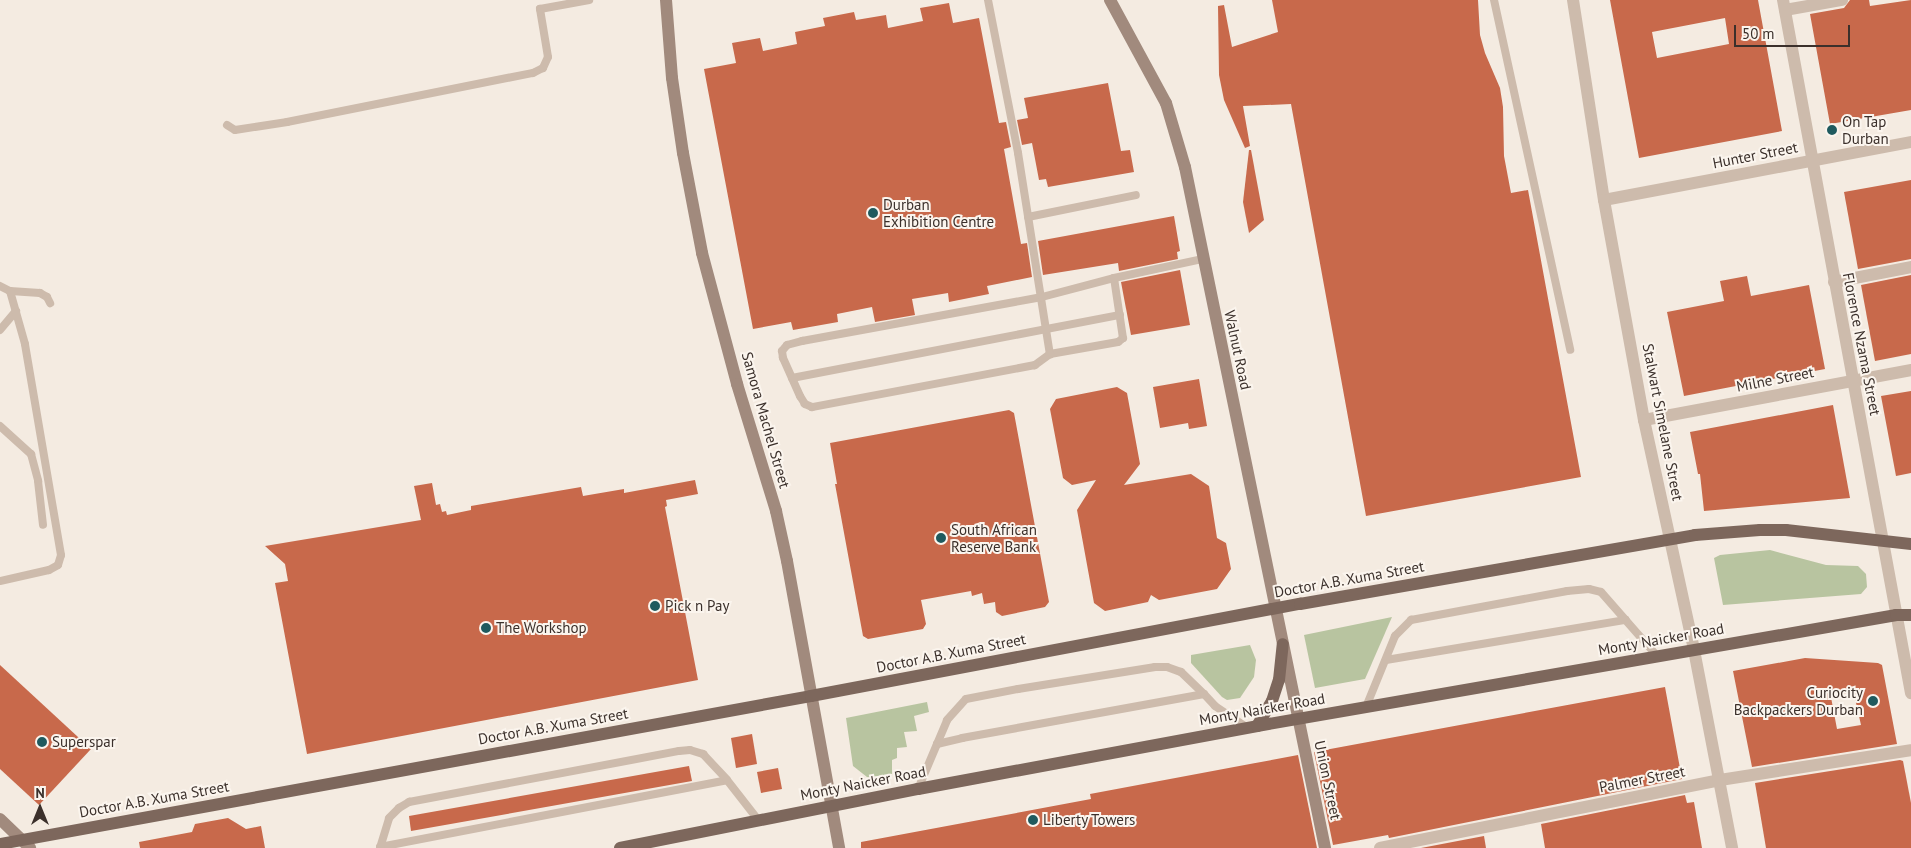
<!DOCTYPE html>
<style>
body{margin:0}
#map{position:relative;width:1911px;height:848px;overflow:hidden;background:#f4ebe1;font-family:"PT Sans",sans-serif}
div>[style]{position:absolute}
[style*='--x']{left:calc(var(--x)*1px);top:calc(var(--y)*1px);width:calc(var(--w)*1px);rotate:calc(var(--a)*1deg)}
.green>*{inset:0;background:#b8c4a0}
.building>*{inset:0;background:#c8694b}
.service>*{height:8px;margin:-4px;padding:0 4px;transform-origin:4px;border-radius:4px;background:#cdbbac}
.minor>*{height:12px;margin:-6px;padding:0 6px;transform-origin:6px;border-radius:6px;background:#cdbbac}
.tertiary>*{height:12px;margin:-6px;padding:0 6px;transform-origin:6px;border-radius:6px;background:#cdbbac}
.secondary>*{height:12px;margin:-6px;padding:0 6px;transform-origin:6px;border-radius:6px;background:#a18a7d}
.primary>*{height:12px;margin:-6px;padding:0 6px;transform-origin:6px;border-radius:6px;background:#7d675c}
.dots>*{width:14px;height:14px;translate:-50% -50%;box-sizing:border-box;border:2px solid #fbf5ee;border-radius:50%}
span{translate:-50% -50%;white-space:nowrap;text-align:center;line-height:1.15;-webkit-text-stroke:4px #fbf5ee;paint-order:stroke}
.poi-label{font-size:15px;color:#3b302b}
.left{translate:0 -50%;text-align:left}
.right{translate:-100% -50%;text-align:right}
.street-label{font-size:15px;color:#3b302b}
.north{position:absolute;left:15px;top:783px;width:50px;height:50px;-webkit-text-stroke:4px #fbf5ee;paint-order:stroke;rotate:0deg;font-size:14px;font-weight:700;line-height:20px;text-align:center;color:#3b302b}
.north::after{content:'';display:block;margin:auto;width:18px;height:22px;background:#3b302b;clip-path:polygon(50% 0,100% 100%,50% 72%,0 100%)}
.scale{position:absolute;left:1734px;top:25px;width:116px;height:22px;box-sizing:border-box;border:2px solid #3b302b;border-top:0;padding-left:6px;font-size:15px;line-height:18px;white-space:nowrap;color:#3b302b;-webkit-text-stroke:4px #fbf5ee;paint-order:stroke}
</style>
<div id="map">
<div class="green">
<i style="clip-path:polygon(1770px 550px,1826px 565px,1858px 566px,1866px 574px,1867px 587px,1861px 594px,1723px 605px,1714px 558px,1720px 555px)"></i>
<i style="clip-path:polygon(1392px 617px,1365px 679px,1315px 688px,1304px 635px)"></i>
<i style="clip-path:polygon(1250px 645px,1256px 660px,1254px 677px,1240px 698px,1227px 700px,1222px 697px,1191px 663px,1191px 655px)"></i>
<i style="clip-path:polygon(927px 702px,929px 712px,914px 716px,917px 731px,904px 732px,907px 747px,897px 748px,897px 758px,892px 760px,892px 776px,877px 779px,867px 777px,853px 766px,846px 718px)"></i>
</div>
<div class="building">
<i style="clip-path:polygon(1272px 0,1478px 0,1480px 35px,1485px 53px,1500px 88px,1503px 107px,1504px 156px,1511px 193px,1528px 190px,1581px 477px,1366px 516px,1291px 104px,1243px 106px,1250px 146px,1245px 148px,1224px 100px,1219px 75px,1218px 6px,1224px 5px,1232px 47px,1278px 32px)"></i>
<i style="clip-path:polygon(evenodd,1610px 0,1758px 0,1782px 131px,1639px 158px,1610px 0,1725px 18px,1729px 44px,1657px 58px,1652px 32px,1725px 18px)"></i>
<i style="clip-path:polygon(1850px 0,1869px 0,1870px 6px,1911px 0,1911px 110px,1830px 124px,1810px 14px,1844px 8px)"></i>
<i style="clip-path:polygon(949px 3px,953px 23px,979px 18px,999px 123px,1006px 122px,1011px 147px,1004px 149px,1021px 244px,1027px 243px,1032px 277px,987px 286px,989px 294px,949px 302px,948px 293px,912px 299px,915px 315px,875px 322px,872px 307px,837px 314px,838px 322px,793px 330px,791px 322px,753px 329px,704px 69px,736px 63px,732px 43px,760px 38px,763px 51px,797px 44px,795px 32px,825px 26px,823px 18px,854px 12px,856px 20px,886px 15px,888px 28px,923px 21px,920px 8px)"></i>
<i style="clip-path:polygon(1108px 83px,1121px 151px,1130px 150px,1134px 172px,1048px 187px,1046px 179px,1039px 180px,1032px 143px,1022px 145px,1017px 120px,1028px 118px,1024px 98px)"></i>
<i style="clip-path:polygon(1249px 150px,1251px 150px,1264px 220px,1249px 233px,1243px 202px)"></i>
<i style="clip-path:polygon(1911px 180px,1911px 259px,1858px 269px,1844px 192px)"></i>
<i style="clip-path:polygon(1174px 216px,1180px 251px,1177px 252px,1178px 259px,1119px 271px,1118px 263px,1043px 275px,1038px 241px)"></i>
<i style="clip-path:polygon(1180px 270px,1190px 325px,1131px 335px,1121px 282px)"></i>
<i style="clip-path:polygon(1911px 275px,1911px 354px,1875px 361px,1861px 285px)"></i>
<i style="clip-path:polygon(1747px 276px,1751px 296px,1809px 285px,1825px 369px,1684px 396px,1667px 312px,1724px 301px,1720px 281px)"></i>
<i style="clip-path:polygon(1199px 379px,1207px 426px,1189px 429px,1188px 423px,1160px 428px,1153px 387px)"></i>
<i style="clip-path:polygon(1117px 387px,1127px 393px,1140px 464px,1124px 485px,1191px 474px,1209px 486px,1217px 538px,1226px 543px,1231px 569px,1217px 589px,1159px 600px,1151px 595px,1148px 602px,1105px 611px,1094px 603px,1077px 510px,1096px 480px,1072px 485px,1063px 478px,1050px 409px,1056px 399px)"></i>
<i style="clip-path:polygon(1911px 391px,1911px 473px,1896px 476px,1881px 396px)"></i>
<i style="clip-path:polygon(1833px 405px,1850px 498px,1704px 511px,1700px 474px,1698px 474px,1690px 432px)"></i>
<i style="clip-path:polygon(1009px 410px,1014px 413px,1049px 602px,1045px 607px,1002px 616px,996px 612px,995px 602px,984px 604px,982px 593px,972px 596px,971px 591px,921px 600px,926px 624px,923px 629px,868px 639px,863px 636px,835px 484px,837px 484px,830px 443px)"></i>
<i style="clip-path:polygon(695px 480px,698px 494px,666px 500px,667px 506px,665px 507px,698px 680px,307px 754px,275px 583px,288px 581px,285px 564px,265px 546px,421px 520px,414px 486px,432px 483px,436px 505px,440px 504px,442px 512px,446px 511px,447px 515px,471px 510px,471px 506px,581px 487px,583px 496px,624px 489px,624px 493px)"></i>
<i style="clip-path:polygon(evenodd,1805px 658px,1878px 663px,1882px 665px,1897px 744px,1752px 767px,1733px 671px,1805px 658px,1830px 692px,1854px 694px,1861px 725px,1837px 729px,1830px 692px)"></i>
<i style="clip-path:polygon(0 665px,91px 749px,39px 805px,0 769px)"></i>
<i style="clip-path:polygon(1665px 687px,1682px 779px,1389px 838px,1388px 835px,1333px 845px,1314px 752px)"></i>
<i style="clip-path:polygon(752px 734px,757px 764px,736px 768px,731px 738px)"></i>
<i style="clip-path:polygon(1298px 755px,1317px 848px,861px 848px,861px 842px,1091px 799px,1090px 794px)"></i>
<i style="clip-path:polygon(1900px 760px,1903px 761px,1911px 803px,1911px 848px,1766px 848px,1755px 783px)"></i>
<i style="clip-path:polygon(689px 766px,692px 781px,411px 831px,409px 816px)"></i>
<i style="clip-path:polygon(778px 768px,782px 789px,761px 793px,757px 772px)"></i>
<i style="clip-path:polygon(1685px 795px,1687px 803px,1694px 802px,1702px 848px,1545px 848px,1541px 824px)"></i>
<i style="clip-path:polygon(228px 818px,246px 829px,261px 826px,265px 848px,140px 848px,139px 842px,192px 832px,195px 824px)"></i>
<i style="clip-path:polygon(1484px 836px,1486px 848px,1421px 848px)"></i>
</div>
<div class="service">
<i style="--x:988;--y:0;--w:156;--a:78.9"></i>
<i style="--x:1018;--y:153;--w:204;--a:81"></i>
<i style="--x:1494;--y:0;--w:358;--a:77.7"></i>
<i style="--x:227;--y:125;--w:9;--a:32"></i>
<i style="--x:235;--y:130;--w:53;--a:-8.7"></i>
<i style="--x:287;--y:122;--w:251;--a:-11.3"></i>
<i style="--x:533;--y:73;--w:11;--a:-27"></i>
<i style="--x:543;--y:68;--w:12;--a:-66"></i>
<i style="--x:548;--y:57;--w:49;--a:-99.5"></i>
<i style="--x:540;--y:9;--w:50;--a:-10.4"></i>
<i style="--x:1028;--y:217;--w:110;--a:-11.5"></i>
<i style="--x:1114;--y:278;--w:61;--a:81.5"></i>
<i style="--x:1123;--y:338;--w:6;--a:141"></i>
<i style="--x:1118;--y:342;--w:69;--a:170"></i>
<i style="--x:1050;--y:354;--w:19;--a:144"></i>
<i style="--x:1035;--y:365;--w:227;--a:169.3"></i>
<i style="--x:812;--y:407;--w:8;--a:-157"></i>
<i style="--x:805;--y:404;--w:9;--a:-122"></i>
<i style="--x:800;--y:396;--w:42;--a:-114.1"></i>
<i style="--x:783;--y:358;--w:7;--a:-98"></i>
<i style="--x:782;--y:351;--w:8;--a:-50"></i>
<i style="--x:787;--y:345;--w:16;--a:-15"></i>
<i style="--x:802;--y:341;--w:244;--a:-10.4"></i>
<i style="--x:1042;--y:297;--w:74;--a:-14.8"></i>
<i style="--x:1114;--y:278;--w:91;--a:-12.1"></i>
<i style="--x:0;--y:286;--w:11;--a:27"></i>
<i style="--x:10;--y:291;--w:30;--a:4"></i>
<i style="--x:40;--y:293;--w:8;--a:30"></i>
<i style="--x:47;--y:297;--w:7;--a:63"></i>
<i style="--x:0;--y:330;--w:25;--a:-50"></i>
<i style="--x:792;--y:378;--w:334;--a:-10.9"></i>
<i style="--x:0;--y:426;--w:42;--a:42.1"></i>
<i style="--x:31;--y:454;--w:28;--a:75"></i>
<i style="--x:38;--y:481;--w:44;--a:83.5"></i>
<i style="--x:0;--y:581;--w:50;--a:-12.7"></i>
<i style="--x:49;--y:570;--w:10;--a:-29"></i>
<i style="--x:58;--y:565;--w:10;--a:-73"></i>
<i style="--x:61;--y:555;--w:214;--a:-99.7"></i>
<i style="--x:25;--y:344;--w:55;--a:-105.8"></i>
<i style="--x:1386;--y:660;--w:243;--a:-9.5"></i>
<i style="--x:1366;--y:707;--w:77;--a:-67.8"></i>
<i style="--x:1395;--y:636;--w:23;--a:-45"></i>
<i style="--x:1411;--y:620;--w:159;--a:-10.5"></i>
<i style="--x:1567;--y:591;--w:22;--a:-5"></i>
<i style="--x:1589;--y:589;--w:12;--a:14"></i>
<i style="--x:1601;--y:592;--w:85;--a:48.8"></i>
<i style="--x:937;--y:744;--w:26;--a:-67"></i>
<i style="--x:947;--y:720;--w:28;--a:-48"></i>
<i style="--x:966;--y:699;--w:53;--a:-10.9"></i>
<i style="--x:1018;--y:689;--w:139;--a:-9.1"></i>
<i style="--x:1155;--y:667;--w:12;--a:0"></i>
<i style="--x:1167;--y:667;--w:15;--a:20"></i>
<i style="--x:1181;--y:672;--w:32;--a:44"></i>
<i style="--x:918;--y:789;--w:49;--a:-67.1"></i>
<i style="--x:937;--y:744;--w:26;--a:-13"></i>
<i style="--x:962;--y:738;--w:246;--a:-10.3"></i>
<i style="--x:1204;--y:694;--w:16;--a:47"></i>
<i style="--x:1215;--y:706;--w:40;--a:34"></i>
<i style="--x:380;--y:847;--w:353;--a:-10.9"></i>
<i style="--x:380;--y:848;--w:31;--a:-73"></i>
<i style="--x:389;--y:818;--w:14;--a:-45"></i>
<i style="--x:399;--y:808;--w:12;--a:-31"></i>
<i style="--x:409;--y:802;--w:275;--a:-10.7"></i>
<i style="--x:679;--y:751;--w:11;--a:-5"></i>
<i style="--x:690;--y:750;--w:14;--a:17"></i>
<i style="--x:703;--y:754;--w:35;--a:47"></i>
<i style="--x:727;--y:780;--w:52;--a:52"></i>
</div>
<div class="minor">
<i style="--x:1785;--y:10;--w:58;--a:-10"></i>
<i style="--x:1604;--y:200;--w:312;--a:-10.7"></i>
<i style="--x:1834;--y:282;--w:78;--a:-11"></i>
<i style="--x:1644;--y:420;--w:272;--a:-10.6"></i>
<i style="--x:1380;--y:848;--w:347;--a:-11.3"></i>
<i style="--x:1720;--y:780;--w:193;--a:-8.9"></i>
</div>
<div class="tertiary">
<i style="--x:1573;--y:0;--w:202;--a:81.2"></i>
<i style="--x:1604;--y:200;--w:224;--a:79.7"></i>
<i style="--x:1644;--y:420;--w:235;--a:77.7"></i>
<i style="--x:1694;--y:650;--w:202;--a:79.1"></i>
<i style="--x:1783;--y:0;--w:705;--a:79.54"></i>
</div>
<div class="secondary">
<i style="--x:666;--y:0;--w:78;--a:85.6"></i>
<i style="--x:672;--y:78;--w:76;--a:81.7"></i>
<i style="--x:683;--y:153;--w:102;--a:79.2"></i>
<i style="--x:702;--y:253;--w:136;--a:75"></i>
<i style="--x:737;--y:384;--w:133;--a:72.9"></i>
<i style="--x:776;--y:511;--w:51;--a:77.6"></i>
<i style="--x:787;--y:561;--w:292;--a:79.7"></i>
<i style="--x:1110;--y:0;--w:117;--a:61.5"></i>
<i style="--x:1166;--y:103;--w:67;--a:73.5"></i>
<i style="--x:1185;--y:167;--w:695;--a:78.38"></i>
<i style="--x:0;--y:819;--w:42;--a:44"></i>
</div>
<div class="primary">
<i style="--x:1257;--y:726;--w:29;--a:-59"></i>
<i style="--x:1272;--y:701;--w:22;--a:-72"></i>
<i style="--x:1279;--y:680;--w:36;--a:-84"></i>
<i style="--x:0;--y:844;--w:824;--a:-10.34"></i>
<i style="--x:811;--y:696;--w:498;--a:-10.7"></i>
<i style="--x:1300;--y:604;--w:401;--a:-9.9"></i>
<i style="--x:1695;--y:535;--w:65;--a:-4.4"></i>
<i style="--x:1760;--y:530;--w:26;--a:0"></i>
<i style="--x:1786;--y:530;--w:126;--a:6.4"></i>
<i style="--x:620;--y:848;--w:304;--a:-11.2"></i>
<i style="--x:918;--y:789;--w:345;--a:-10.5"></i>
<i style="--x:1257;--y:726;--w:649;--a:-9.85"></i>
<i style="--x:1896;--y:615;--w:15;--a:0"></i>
</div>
<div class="dots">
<i style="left:1832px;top:130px;background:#1f5a5e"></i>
<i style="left:873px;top:213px;background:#1f5a5e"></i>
<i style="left:941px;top:538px;background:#1f5a5e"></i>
<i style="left:655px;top:606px;background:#1f5a5e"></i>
<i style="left:486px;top:628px;background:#1f5a5e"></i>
<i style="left:1873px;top:701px;background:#1f5a5e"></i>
<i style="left:42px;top:742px;background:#1f5a5e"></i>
<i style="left:1033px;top:820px;background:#1f5a5e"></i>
</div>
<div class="poi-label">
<span class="left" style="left:1842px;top:130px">On Tap<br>Durban</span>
<span class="left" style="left:883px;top:213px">Durban<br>Exhibition Centre</span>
<span class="left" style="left:951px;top:538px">South African<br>Reserve Bank</span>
<span class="left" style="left:665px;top:606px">Pick n Pay</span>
<span class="left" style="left:496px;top:628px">The Workshop</span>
<span class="right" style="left:1863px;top:701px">Curiocity<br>Backpackers Durban</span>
<span class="left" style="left:52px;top:742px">Superspar</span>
<span class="left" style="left:1043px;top:820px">Liberty Towers</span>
</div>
<div class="street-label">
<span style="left:1755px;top:155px;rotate:-11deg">Hunter Street</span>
<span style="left:1862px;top:344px;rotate:79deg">Florence Nzama Street</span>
<span style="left:1238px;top:350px;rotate:78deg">Walnut Road</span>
<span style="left:1775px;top:379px;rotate:-11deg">Milne Street</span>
<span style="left:766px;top:420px;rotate:74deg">Samora Machel Street</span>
<span style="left:1663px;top:422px;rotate:79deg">Stalwart Simelane Street</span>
<span style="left:1349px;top:579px;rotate:-10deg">Doctor A.B. Xuma Street</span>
<span style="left:1661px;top:639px;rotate:-10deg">Monty Naicker Road</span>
<span style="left:951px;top:653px;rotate:-11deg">Doctor A.B. Xuma Street</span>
<span style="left:1262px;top:709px;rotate:-10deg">Monty Naicker Road</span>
<span style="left:553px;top:726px;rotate:-10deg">Doctor A.B. Xuma Street</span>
<span style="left:1642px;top:779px;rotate:-11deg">Palmer Street</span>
<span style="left:1328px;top:780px;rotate:78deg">Union Street</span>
<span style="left:863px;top:783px;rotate:-11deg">Monty Naicker Road</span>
<span style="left:154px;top:799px;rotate:-10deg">Doctor A.B. Xuma Street</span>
</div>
<div class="north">N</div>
<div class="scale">50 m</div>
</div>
